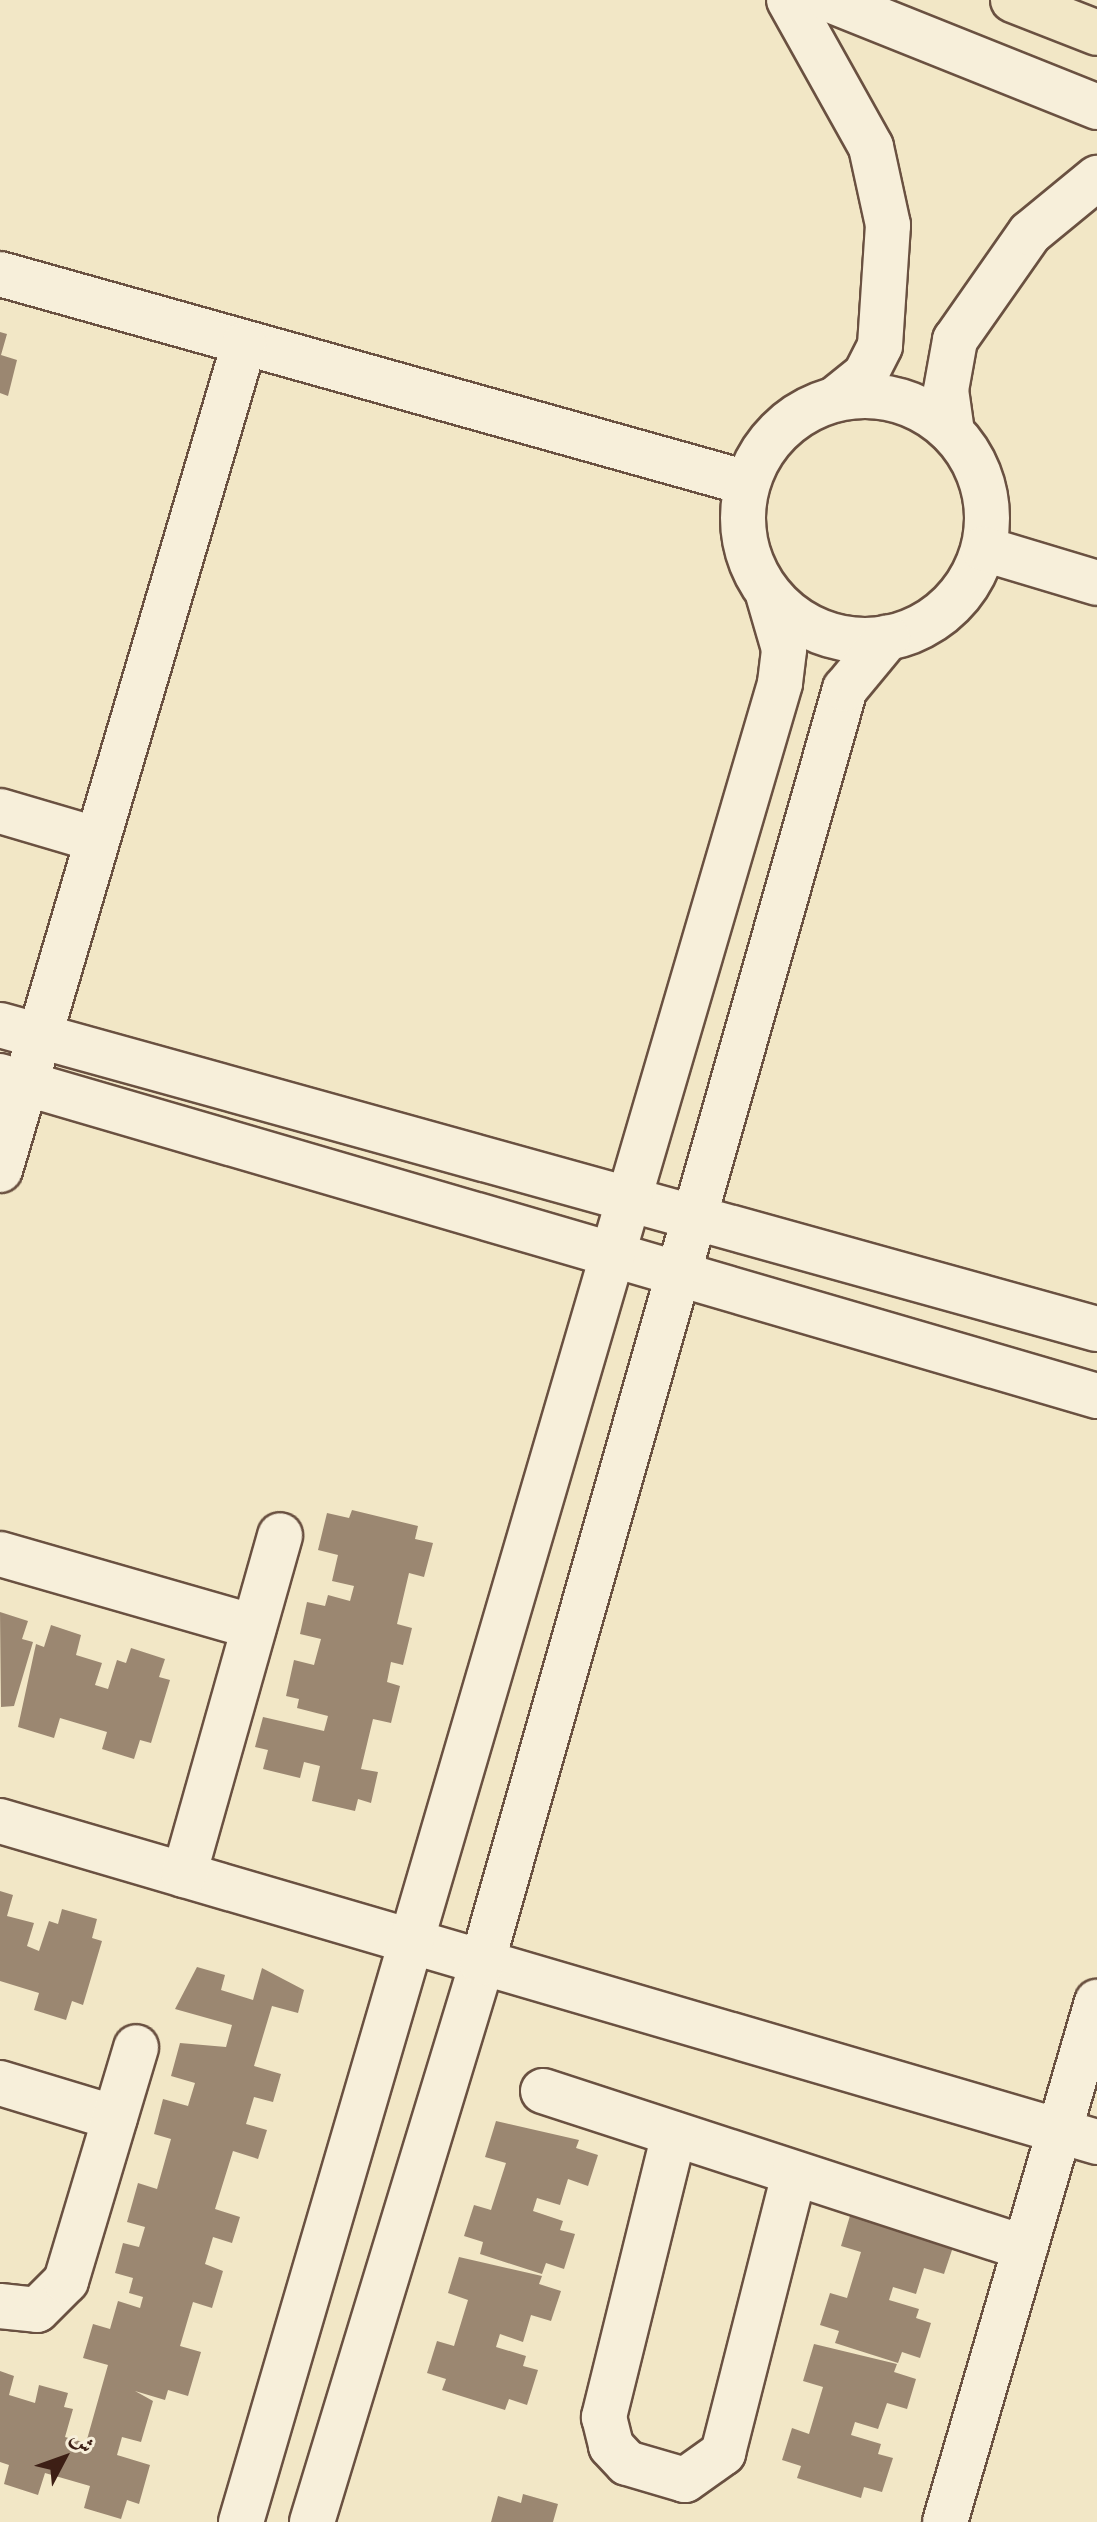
<!DOCTYPE html>
<meta charset="utf-8">
<style>
body{margin:0}
#map{position:relative;width:1097px;height:2522px;overflow:hidden;background:#f2e7c6;font-family:"IM FELL French Canon",Amiri,serif}
div>[style]{position:absolute}
[style*='--x']{left:calc(var(--x)*1px);top:calc(var(--y)*1px);width:calc(var(--w)*1px);rotate:calc(var(--a)*1deg)}
.building>*{inset:0;background:#9b8771}
.roads{filter:drop-shadow(2px 0 #6a5141) drop-shadow(-2px 0 #6a5141) drop-shadow(0 2px #6a5141) drop-shadow(0 -2px #6a5141)}
.minor>*{height:44px;margin:-22px;padding:0 22px;transform-origin:22px;border-radius:22px;background:#f7efda}
.minor>.ring{margin:-22px;padding:0;box-sizing:content-box;background:none;border:44px solid #f7efda;border-radius:50%}
.highway>*{height:44px;margin:-22px;padding:0 22px;transform-origin:22px;border-radius:22px;background:#f2e7c6}
span{translate:-50% -50%;white-space:nowrap;text-align:center;line-height:1.15;-webkit-text-stroke:6px #f7efda;paint-order:stroke}
.north{position:absolute;left:24px;top:2418px;width:80px;height:80px;-webkit-text-stroke:6px #f7efda;paint-order:stroke;rotate:49deg;font-size:22px;font-weight:700;line-height:32px;text-align:center;color:#3d1f15}
.north::after{content:'';display:block;margin:auto;width:28px;height:36px;background:#3d1f15;clip-path:polygon(50% 0,100% 100%,50% 72%,0 100%)}
</style>
<div id="map">
<div class="building">
<i style="clip-path:polygon(0 332px,7px 334px,1px 355px,17px 360px,8px 396px,0 393px)"></i>
<i style="clip-path:polygon(352px 1510px,418px 1526px,415px 1539px,433px 1543px,424px 1577px,409px 1573px,397px 1624px,412px 1628px,403px 1665px,391px 1662px,387px 1682px,400px 1686px,391px 1723px,373px 1719px,361px 1769px,378px 1772px,371px 1803px,358px 1799px,355px 1811px,312px 1801px,320px 1766px,304px 1762px,300px 1778px,263px 1769px,268px 1750px,255px 1747px,263px 1717px,324px 1731px,328px 1716px,297px 1708px,299px 1699px,286px 1696px,294px 1660px,314px 1665px,321px 1639px,300px 1634px,307px 1602px,325px 1606px,328px 1595px,350px 1601px,354px 1586px,332px 1581px,338px 1555px,318px 1550px,327px 1513px,349px 1518px)"></i>
<i style="clip-path:polygon(0 1612px,28px 1621px,22px 1639px,33px 1642px,14px 1706px,1px 1707px)"></i>
<i style="clip-path:polygon(51px 1625px,81px 1635px,76px 1655px,102px 1663px,95px 1685px,108px 1689px,117px 1660px,126px 1663px,131px 1648px,165px 1659px,159px 1677px,170px 1680px,151px 1743px,140px 1740px,134px 1759px,102px 1749px,107px 1732px,60px 1718px,54px 1738px,18px 1727px,36px 1644px,44px 1647px)"></i>
<i style="clip-path:polygon(0 1891px,13px 1895px,7px 1916px,34px 1923px,27px 1946px,39px 1951px,49px 1921px,58px 1924px,62px 1909px,97px 1919px,92px 1938px,102px 1941px,83px 2005px,72px 2001px,66px 2020px,34px 2010px,39px 1993px,0 1981px)"></i>
<i style="clip-path:polygon(197px 1967px,225px 1975px,221px 1990px,253px 2000px,262px 1968px,304px 1990px,298px 2013px,272px 2006px,254px 2066px,281px 2074px,273px 2102px,254px 2097px,246px 2124px,267px 2130px,258px 2159px,233px 2151px,215px 2209px,240px 2217px,232px 2243px,213px 2237px,205px 2264px,223px 2271px,212px 2308px,193px 2302px,180px 2346px,201px 2352px,188px 2396px,168px 2390px,165px 2400px,135px 2391px,153px 2401px,141px 2442px,122px 2437px,117px 2455px,150px 2465px,139px 2504px,127px 2500px,121px 2519px,84px 2508px,90px 2486px,45px 2473px,38px 2495px,4px 2484px,9px 2465px,0 2462px,0 2371px,14px 2376px,9px 2395px,35px 2403px,39px 2385px,68px 2393px,64px 2407px,73px 2409px,65px 2437px,86px 2443px,108px 2365px,83px 2358px,93px 2324px,110px 2329px,118px 2301px,140px 2308px,143px 2297px,129px 2293px,133px 2278px,115px 2273px,123px 2243px,139px 2247px,145px 2227px,127px 2222px,138px 2183px,157px 2189px,171px 2139px,154px 2134px,163px 2099px,188px 2106px,195px 2083px,171px 2076px,180px 2043px,226px 2047px,232px 2025px,175px 2009px)"></i>
<i style="clip-path:polygon(496px 2121px,579px 2140px,576px 2148px,598px 2155px,588px 2186px,568px 2179px,560px 2205px,537px 2198px,533px 2211px,563px 2221px,560px 2230px,575px 2234px,564px 2269px,546px 2263px,542px 2274px,480px 2254px,483px 2242px,464px 2236px,474px 2205px,491px 2210px,506px 2163px,485px 2157px)"></i>
<i style="clip-path:polygon(852px 2209px,954px 2244px,944px 2274px,924px 2268px,916px 2294px,893px 2287px,889px 2300px,919px 2309px,916px 2318px,931px 2323px,920px 2358px,902px 2352px,898px 2363px,835px 2343px,839px 2331px,820px 2325px,830px 2293px,847px 2298px,861px 2252px,841px 2246px)"></i>
<i style="clip-path:polygon(459px 2257px,542px 2276px,539px 2284px,561px 2291px,551px 2321px,531px 2315px,523px 2342px,500px 2334px,496px 2347px,526px 2356px,523px 2366px,538px 2370px,527px 2405px,509px 2399px,505px 2410px,442px 2390px,446px 2379px,427px 2373px,437px 2341px,454px 2346px,468px 2300px,448px 2293px)"></i>
<i style="clip-path:polygon(814px 2344px,897px 2364px,894px 2372px,916px 2379px,907px 2409px,887px 2403px,878px 2429px,855px 2422px,851px 2435px,881px 2444px,878px 2454px,893px 2458px,882px 2492px,864px 2487px,861px 2498px,797px 2478px,801px 2466px,782px 2460px,792px 2428px,809px 2434px,823px 2387px,803px 2381px)"></i>
<i style="clip-path:polygon(523px 2494px,558px 2504px,553px 2522px,491px 2522px,498px 2496px,521px 2503px)"></i>
</div>
<div class="roads">
<div class="minor">
<i style="--x:789;--y:0;--w:168;--a:60.8"></i>
<i style="--x:871;--y:147;--w:80;--a:77.7"></i>
<i style="--x:888;--y:225;--w:121;--a:93.8"></i>
<i style="--x:880;--y:346;--w:33;--a:117"></i>
<i style="--x:865;--y:375;--w:38;--a:141"></i>
<i style="--x:830;--y:0;--w:288;--a:21.8"></i>
<i style="--x:0;--y:274;--w:776;--a:15.63"></i>
<i class="ring" style="left:743px;top:396px;width:200px;height:200px"></i>
<i style="--x:952;--y:432;--w:42;--a:-98.1"></i>
<i style="--x:946;--y:390;--w:51;--a:-79.8"></i>
<i style="--x:955;--y:340;--w:131;--a:-55"></i>
<i style="--x:1030;--y:233;--w:87;--a:-39.4"></i>
<i style="--x:984;--y:549;--w:118;--a:16.7"></i>
<i style="--x:0;--y:811;--w:99;--a:16.4"></i>
<i style="--x:0;--y:1025;--w:1138;--a:15.49"></i>
<i style="--x:0;--y:1076;--w:1143;--a:16.26"></i>
<i style="--x:0;--y:1170;--w:861;--a:-73.54"></i>
<i style="--x:0;--y:1554;--w:264;--a:16"></i>
<i style="--x:0;--y:1821;--w:1143;--a:16.31"></i>
<i style="--x:184;--y:1875;--w:353;--a:-74.2"></i>
<i style="--x:0;--y:2083;--w:120;--a:16.9"></i>
<i style="--x:543;--y:2091;--w:507;--a:18.04"></i>
<i style="--x:674;--y:2134;--w:292;--a:103.9"></i>
<i style="--x:604;--y:2417;--w:30;--a:76"></i>
<i style="--x:611;--y:2446;--w:23;--a:47"></i>
<i style="--x:627;--y:2463;--w:60;--a:16.3"></i>
<i style="--x:685;--y:2480;--w:47;--a:-35.4"></i>
<i style="--x:723;--y:2453;--w:288;--a:-75.7"></i>
<i style="--x:0;--y:2306;--w:37;--a:6"></i>
<i style="--x:37;--y:2310;--w:41;--a:-45"></i>
<i style="--x:66;--y:2281;--w:244;--a:-73.3"></i>
<i style="--x:241;--y:2522;--w:1916;--a:-73.66"></i>
<i style="--x:780;--y:683;--w:34;--a:-83"></i>
<i style="--x:784;--y:649;--w:57;--a:-106.2"></i>
<i style="--x:312;--y:2522;--w:584;--a:-73.08"></i>
<i style="--x:482;--y:1963;--w:1325;--a:-74.1"></i>
<i style="--x:845;--y:689;--w:67;--a:-50.4"></i>
<i style="--x:945;--y:2522;--w:542;--a:-73.71"></i>
</div>
<div class="highway">
<i style="--x:1013;--y:0;--w:90;--a:21.4"></i>
</div>
</div>
<div class="north">ش</div>
</div>
